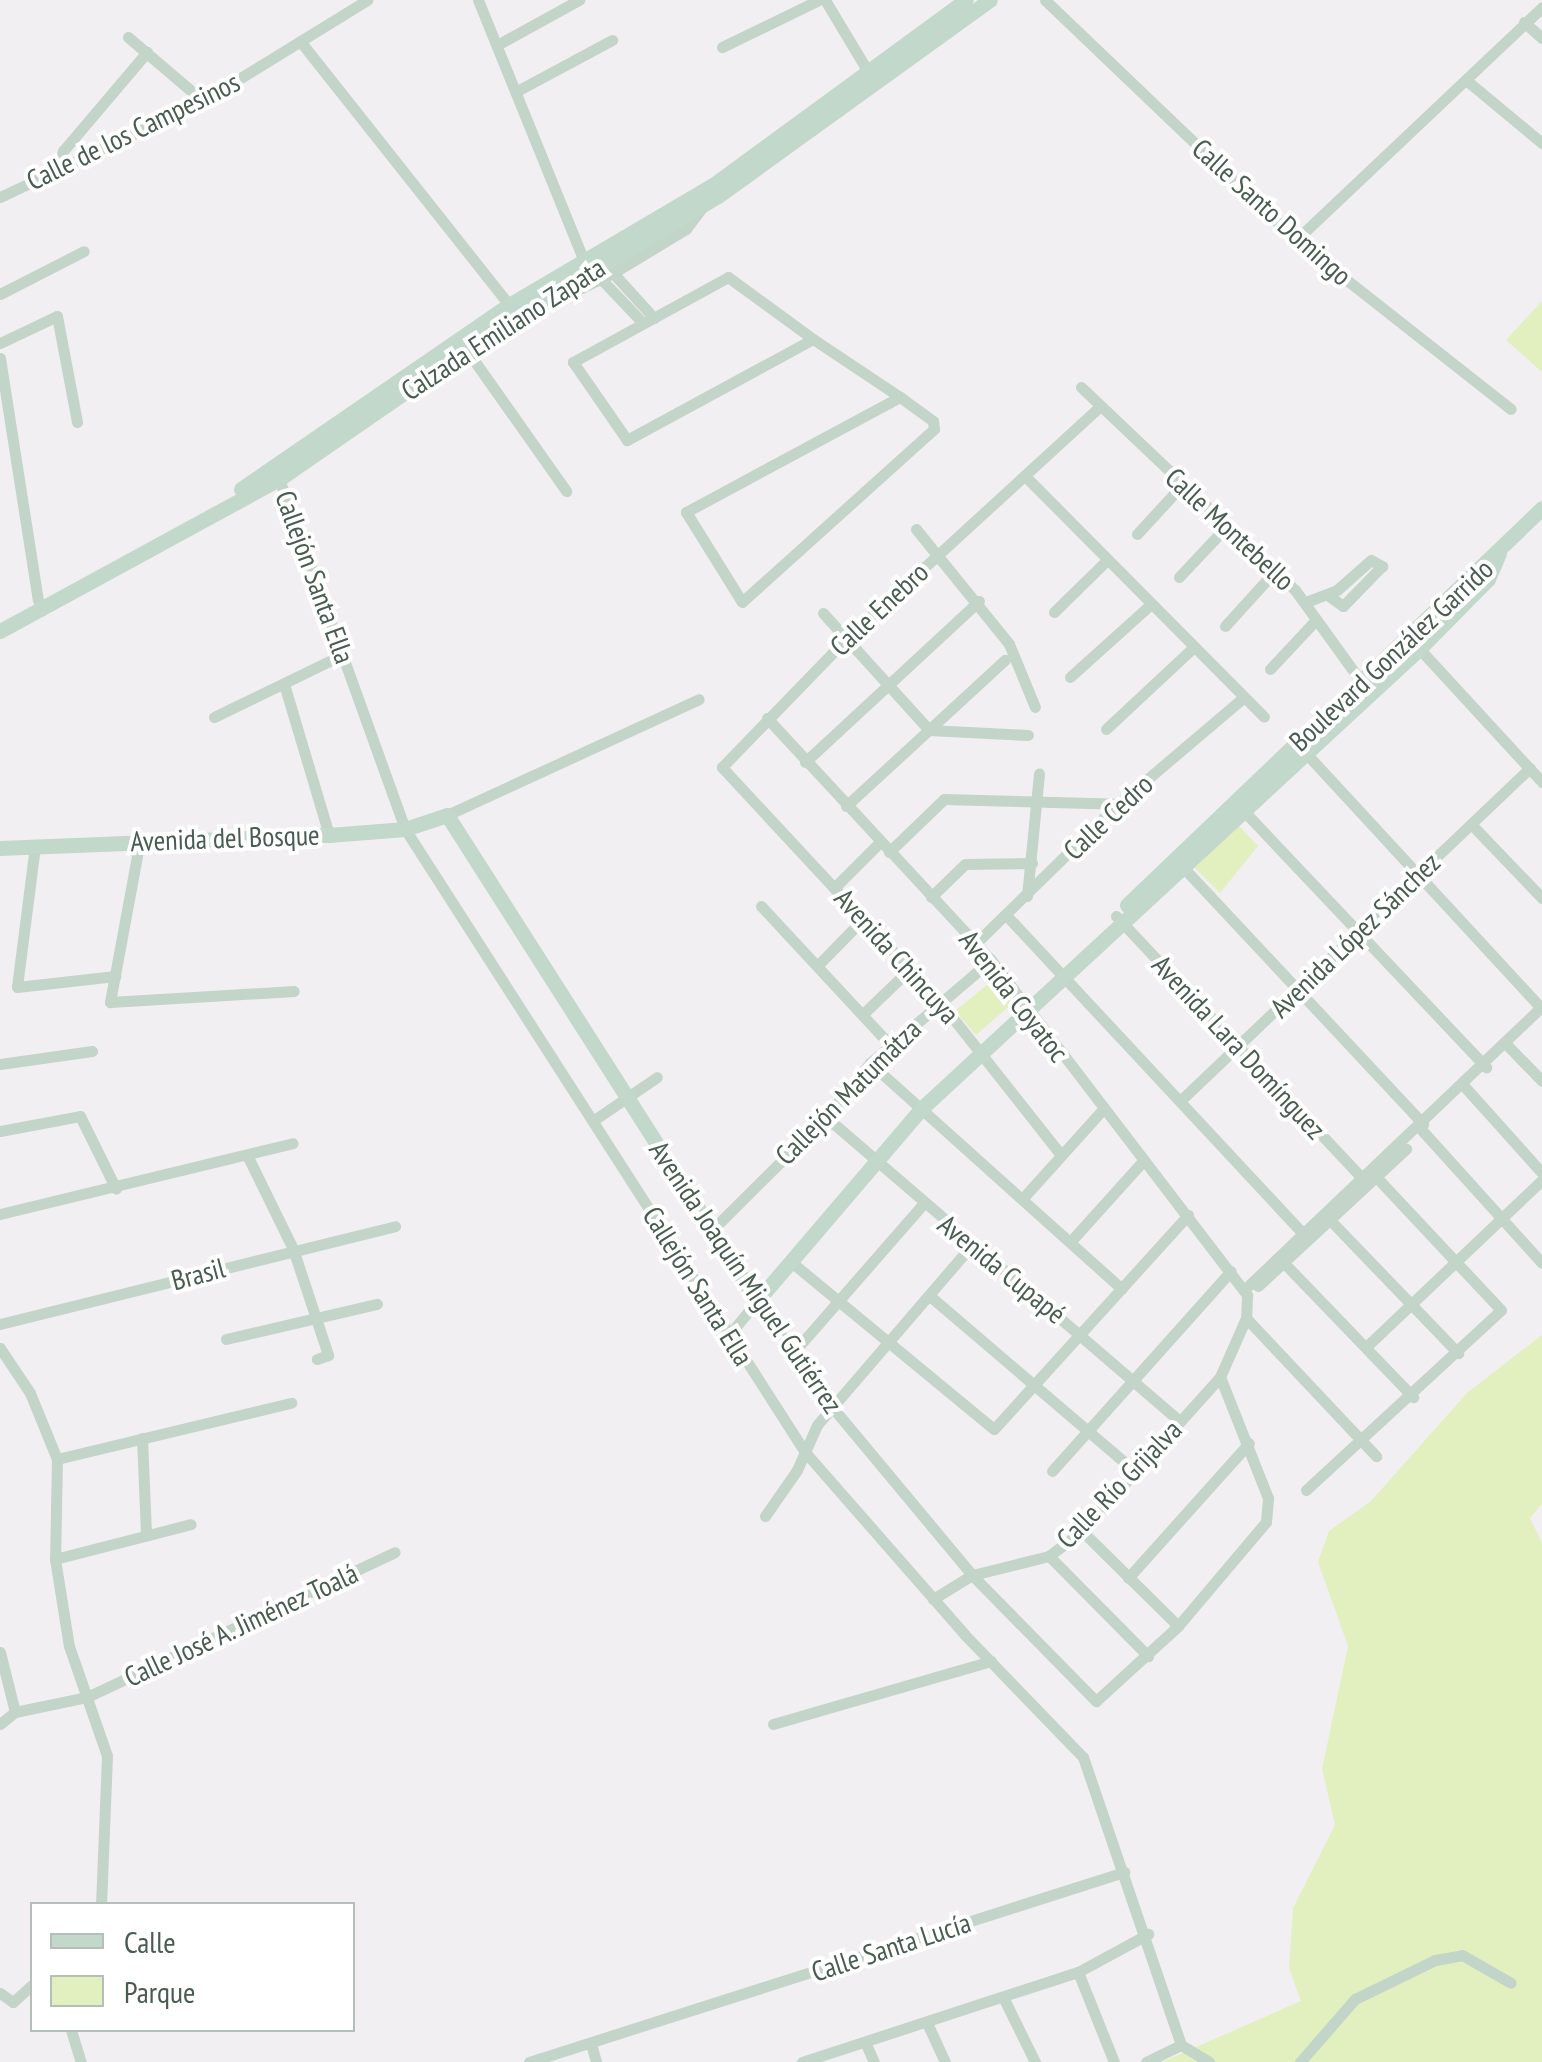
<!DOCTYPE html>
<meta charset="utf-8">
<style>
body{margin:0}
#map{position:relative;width:1542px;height:2062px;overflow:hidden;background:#f2eff2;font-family:"PT Sans Narrow",sans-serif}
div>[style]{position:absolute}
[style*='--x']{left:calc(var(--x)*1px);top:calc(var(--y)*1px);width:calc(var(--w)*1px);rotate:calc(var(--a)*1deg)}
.green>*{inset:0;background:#e2efbf}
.street>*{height:11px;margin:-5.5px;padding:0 5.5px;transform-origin:5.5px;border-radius:5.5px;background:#c3d4c9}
.secondary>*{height:15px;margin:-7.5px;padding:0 7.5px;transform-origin:7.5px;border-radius:7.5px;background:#c2d8cb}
span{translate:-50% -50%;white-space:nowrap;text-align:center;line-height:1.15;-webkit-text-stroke:8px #fff;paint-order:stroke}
.street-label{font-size:28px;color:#485d4f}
.legend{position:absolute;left:30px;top:1902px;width:325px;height:130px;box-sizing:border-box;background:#fff;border:2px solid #b6beb9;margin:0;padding:12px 18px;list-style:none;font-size:30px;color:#485d4f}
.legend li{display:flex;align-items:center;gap:20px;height:50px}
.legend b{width:50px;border:2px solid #b6beb9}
</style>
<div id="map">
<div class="green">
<i style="clip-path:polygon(1542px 301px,1542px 372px,1506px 340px)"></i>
<i style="clip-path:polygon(1239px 826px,1258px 846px,1220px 893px,1194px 867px)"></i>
<i style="clip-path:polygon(993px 980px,1013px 1003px,976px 1035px,955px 1011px)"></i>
<i style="clip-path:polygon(1542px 1335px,1542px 1504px,1530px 1518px,1542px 1543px,1542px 2062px,1162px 2062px,1301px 2001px,1289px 1968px,1293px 1908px,1335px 1825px,1322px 1769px,1348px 1646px,1318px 1562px,1329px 1531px,1371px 1501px,1467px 1393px)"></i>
</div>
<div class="street">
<i style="--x:478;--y:0;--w:279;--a:67.9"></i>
<i style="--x:825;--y:0;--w:87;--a:59"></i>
<i style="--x:1045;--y:0;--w:347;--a:43.7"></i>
<i style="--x:1296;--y:240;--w:273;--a:38.2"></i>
<i style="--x:1524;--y:22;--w:24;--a:42"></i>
<i style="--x:128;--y:37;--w:99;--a:40.5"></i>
<i style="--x:300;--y:41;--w:337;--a:51.6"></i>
<i style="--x:497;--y:45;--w:94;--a:-28.8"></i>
<i style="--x:722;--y:47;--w:108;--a:-25.9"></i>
<i style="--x:1466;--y:80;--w:99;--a:39.7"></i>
<i style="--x:517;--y:91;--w:108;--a:-28.2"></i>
<i style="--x:59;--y:164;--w:14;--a:-73"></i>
<i style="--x:63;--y:151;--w:130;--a:-49.7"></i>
<i style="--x:0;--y:197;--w:225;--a:-25.3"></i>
<i style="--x:203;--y:101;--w:193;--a:-31.6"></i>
<i style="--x:1296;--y:240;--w:339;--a:-43.4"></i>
<i style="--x:613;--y:273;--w:61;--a:47.7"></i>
<i style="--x:602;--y:280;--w:59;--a:46.4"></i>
<i style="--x:0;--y:294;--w:94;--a:-27.1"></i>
<i style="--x:535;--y:310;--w:86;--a:-25.4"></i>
<i style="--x:613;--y:273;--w:85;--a:-31.1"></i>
<i style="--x:686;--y:229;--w:25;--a:-53"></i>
<i style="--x:813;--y:339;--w:212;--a:151.5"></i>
<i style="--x:627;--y:440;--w:95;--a:-124.7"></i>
<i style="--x:573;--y:362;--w:177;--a:-28.7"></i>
<i style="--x:728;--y:277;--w:105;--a:36.1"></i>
<i style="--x:813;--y:339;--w:105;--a:33.7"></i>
<i style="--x:900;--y:397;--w:41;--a:36"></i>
<i style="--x:933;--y:421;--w:8;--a:83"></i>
<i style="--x:934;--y:429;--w:258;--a:138"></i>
<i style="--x:742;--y:602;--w:106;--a:-121.9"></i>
<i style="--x:686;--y:512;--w:243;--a:-28.3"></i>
<i style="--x:0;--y:343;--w:63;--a:-25.3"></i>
<i style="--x:57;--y:316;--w:108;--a:79.3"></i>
<i style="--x:466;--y:349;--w:174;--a:54.8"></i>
<i style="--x:0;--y:358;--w:245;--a:81.1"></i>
<i style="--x:1081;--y:387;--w:295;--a:43.5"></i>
<i style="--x:1295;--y:590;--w:115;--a:54.2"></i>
<i style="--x:1025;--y:476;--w:339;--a:45.2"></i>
<i style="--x:279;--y:479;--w:372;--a:70.2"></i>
<i style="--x:405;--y:829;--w:740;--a:57.3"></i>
<i style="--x:805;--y:1452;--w:243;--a:48.8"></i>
<i style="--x:965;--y:1635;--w:170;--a:46"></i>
<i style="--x:1083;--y:1757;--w:304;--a:71.2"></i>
<i style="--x:916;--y:529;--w:148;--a:51"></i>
<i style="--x:1009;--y:644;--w:68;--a:67.6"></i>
<i style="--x:1137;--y:534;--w:67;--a:-47.4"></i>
<i style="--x:1179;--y:577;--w:71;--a:-46.7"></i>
<i style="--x:1306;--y:602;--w:33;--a:-21"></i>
<i style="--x:1337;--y:590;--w:45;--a:-41.4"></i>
<i style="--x:1371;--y:560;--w:13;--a:29"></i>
<i style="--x:1382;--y:566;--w:56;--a:134.3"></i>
<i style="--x:1343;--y:606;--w:19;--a:-145"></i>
<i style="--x:1054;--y:612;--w:73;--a:-44.4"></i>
<i style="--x:823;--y:613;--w:158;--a:47.8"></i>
<i style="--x:929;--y:730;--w:99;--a:2.9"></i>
<i style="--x:1225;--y:626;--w:74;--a:-47.7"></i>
<i style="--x:1415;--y:644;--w:188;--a:47.4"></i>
<i style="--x:1270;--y:669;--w:63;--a:-46.9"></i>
<i style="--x:1070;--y:677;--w:108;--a:-42"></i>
<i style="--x:284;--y:684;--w:158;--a:73.4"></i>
<i style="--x:214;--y:717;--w:144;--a:-25.9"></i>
<i style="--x:767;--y:718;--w:330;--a:47.2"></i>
<i style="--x:991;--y:960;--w:422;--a:52.6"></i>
<i style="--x:1247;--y:1295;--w:23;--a:92"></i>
<i style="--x:1246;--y:1318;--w:64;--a:113.8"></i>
<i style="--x:1220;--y:1377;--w:207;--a:131.9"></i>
<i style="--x:1082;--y:1531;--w:41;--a:142.9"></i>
<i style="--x:1049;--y:1556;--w:79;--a:166.1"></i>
<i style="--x:972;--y:1575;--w:46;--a:148.4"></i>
<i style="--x:1106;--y:729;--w:119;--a:-43"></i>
<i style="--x:1303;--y:750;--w:351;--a:47.3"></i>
<i style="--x:805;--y:762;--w:237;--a:-42.8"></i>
<i style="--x:846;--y:806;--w:216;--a:-42.6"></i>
<i style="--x:1241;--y:808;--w:357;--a:46.6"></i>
<i style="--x:447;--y:815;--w:277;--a:-24.7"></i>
<i style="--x:1471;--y:824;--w:103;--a:46.2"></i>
<i style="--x:140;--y:840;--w:165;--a:100.5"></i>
<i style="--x:110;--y:1002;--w:184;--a:-3.4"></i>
<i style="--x:35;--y:846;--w:142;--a:97.3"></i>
<i style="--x:17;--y:987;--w:99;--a:-6.4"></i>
<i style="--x:889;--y:852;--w:76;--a:-43.9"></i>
<i style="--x:944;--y:799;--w:174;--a:1.6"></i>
<i style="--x:1180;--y:864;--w:356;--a:46.9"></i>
<i style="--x:835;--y:887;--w:64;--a:-45"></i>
<i style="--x:1027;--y:896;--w:123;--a:-84.4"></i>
<i style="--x:931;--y:897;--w:47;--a:-44.1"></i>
<i style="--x:965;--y:864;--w:67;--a:-0.9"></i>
<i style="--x:761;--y:906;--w:190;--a:47.1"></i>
<i style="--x:1006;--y:915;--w:434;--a:47"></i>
<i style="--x:1116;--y:916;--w:359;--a:46.8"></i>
<i style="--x:976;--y:943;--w:199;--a:-44.4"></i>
<i style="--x:1118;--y:804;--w:165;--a:-40.3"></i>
<i style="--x:818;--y:965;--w:66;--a:-45.6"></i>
<i style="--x:863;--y:1014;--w:66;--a:-43.8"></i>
<i style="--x:1507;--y:1045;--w:50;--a:45.8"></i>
<i style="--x:870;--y:1063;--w:338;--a:41.9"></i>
<i style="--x:0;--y:1064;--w:93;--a:-8"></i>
<i style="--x:1464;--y:1086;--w:117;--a:48.1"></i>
<i style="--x:1180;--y:1101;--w:483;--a:-43.6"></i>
<i style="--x:826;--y:1117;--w:467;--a:40.7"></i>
<i style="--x:594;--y:1120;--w:76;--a:-34.3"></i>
<i style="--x:1419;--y:1127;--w:183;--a:47.9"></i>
<i style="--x:0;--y:1131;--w:81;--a:-10.6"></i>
<i style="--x:80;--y:1116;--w:81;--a:63.7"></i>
<i style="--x:247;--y:1155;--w:105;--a:63.9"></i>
<i style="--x:293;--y:1249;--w:112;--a:71.7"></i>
<i style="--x:328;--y:1355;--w:12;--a:160"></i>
<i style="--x:1061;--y:1155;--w:194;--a:-128.3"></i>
<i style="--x:941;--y:1003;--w:322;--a:-132.9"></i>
<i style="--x:722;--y:767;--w:177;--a:-45.9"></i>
<i style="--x:845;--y:640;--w:346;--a:-42.5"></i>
<i style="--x:1023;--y:1198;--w:120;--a:-48"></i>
<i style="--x:0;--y:1214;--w:301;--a:-13.6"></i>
<i style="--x:1330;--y:1220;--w:185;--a:46.1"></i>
<i style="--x:710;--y:1232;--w:163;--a:-44.8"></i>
<i style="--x:826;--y:1117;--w:70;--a:-50.8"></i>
<i style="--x:870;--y:1063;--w:159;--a:-40.4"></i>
<i style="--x:1071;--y:1241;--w:109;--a:-48"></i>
<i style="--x:790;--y:1261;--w:264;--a:39.5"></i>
<i style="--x:994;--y:1429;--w:289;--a:-47.8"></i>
<i style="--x:1285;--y:1264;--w:185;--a:46.1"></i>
<i style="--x:1258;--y:1286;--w:202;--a:-42.8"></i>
<i style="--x:1244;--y:1290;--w:412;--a:-43.6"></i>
<i style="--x:931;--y:1297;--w:268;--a:40.5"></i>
<i style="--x:1246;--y:1318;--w:190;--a:46.7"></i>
<i style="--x:0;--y:1324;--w:407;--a:-13.9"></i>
<i style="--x:729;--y:1335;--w:44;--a:-50.5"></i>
<i style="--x:757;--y:1301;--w:131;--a:54.6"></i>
<i style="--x:833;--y:1408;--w:217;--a:50.2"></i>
<i style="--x:972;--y:1575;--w:177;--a:45.5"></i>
<i style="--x:1096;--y:1701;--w:111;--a:-42.4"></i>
<i style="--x:1178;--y:1626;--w:136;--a:-49.8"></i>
<i style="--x:1266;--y:1522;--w:24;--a:-85"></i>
<i style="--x:1268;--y:1498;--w:130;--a:-111.6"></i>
<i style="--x:226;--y:1339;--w:155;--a:-13.1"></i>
<i style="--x:1366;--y:1347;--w:243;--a:-43.5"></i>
<i style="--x:0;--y:1348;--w:54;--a:56.3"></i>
<i style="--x:30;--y:1393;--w:71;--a:67.8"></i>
<i style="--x:57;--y:1459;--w:100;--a:91.1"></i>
<i style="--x:55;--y:1559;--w:88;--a:80.9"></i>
<i style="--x:69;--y:1646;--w:116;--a:70.9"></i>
<i style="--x:107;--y:1756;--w:148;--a:92.3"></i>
<i style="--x:793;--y:1353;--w:198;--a:-48.9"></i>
<i style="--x:142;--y:1438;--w:96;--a:87.6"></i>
<i style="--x:57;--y:1459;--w:241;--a:-13.5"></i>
<i style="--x:1052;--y:1471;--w:268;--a:-48.2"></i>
<i style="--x:1306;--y:1490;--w:265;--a:-42.7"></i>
<i style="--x:1501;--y:1310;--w:183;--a:-133.2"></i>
<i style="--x:765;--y:1516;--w:56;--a:-55.2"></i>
<i style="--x:797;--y:1470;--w:49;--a:-66"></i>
<i style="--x:817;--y:1425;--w:238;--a:-49.3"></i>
<i style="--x:1082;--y:1531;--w:135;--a:44.7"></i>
<i style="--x:1049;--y:1556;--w:141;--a:45.3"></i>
<i style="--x:55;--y:1559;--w:140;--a:-14.4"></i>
<i style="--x:1128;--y:1578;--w:181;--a:-48.1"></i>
<i style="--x:0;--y:1652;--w:62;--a:76"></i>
<i style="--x:0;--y:1724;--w:19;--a:-39"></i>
<i style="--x:15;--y:1712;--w:74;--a:-11.8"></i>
<i style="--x:87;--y:1697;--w:340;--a:-25.2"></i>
<i style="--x:773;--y:1724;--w:227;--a:-16.1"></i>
<i style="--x:1078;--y:1972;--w:97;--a:68.2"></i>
<i style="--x:0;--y:1993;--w:16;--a:35"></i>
<i style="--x:13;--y:2002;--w:25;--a:-42"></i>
<i style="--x:1004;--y:1999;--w:70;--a:63.8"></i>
<i style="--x:927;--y:2023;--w:43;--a:65.2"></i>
<i style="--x:71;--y:2030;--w:34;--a:73"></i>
<i style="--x:865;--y:2042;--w:22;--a:66"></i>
<i style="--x:591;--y:2044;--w:19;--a:74"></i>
<i style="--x:1181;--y:2045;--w:33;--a:31"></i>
<i style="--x:529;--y:2062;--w:625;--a:-17.71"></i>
<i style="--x:802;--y:2062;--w:290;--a:-18.1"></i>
<i style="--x:1078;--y:1972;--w:80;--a:-28.5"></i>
<i style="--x:1146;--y:2062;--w:39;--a:-26"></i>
<i style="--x:1300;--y:2062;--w:84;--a:-48.9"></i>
<i style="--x:1355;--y:1999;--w:89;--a:-26"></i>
<i style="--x:1435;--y:1960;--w:27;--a:-10"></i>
<i style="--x:1462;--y:1955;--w:56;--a:29.7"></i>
</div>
<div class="secondary">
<i style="--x:241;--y:489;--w:325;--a:-34.5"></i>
<i style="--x:509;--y:305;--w:237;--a:-30.5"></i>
<i style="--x:713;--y:185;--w:313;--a:-36.2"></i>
<i style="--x:0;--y:631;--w:318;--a:-28.6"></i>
<i style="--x:279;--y:479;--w:278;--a:-34.6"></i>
<i style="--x:508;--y:321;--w:244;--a:-30.8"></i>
<i style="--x:718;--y:196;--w:335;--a:-35.8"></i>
<i style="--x:0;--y:848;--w:329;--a:-2.3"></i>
<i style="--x:329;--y:835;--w:76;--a:-4.5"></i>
<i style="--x:405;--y:829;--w:44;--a:-18.4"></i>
<i style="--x:447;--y:815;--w:576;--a:57.47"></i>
<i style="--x:757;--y:1301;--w:253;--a:-49.5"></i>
<i style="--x:921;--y:1109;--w:678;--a:-42.73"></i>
<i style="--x:1419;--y:649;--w:98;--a:-45.4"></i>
<i style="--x:1488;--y:579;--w:28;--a:-67"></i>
<i style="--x:1127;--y:905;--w:574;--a:-43.73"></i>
</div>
<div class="street-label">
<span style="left:133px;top:131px;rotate:-26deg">Calle de los Campesinos</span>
<span style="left:1272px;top:212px;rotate:42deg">Calle Santo Domingo</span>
<span style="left:503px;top:329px;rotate:-33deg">Calzada Emiliano Zapata</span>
<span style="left:1230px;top:529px;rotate:43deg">Calle Montebello</span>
<span style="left:315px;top:577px;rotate:70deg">Callejón Santa Ella</span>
<span style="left:879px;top:609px;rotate:-43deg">Calle Enebro</span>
<span style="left:1391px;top:655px;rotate:-43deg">Boulevard González Garrido</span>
<span style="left:1108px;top:817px;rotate:-43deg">Calle Cedro</span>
<span style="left:225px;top:838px;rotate:-2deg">Avenida del Bosque</span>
<span style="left:1355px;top:935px;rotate:-44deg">Avenida López Sánchez</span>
<span style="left:897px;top:956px;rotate:48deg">Avenida Chincuya</span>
<span style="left:1014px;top:996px;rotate:52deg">Avenida Coyatoc</span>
<span style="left:1239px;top:1047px;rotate:47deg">Avenida Lara Domínguez</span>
<span style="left:848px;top:1092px;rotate:-45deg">Callejón Matumátza</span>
<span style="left:1002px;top:1269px;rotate:39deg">Avenida Cupapé</span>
<span style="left:198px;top:1274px;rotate:-15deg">Brasil</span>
<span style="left:746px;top:1277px;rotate:56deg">Avenida Joaquín Miguel Gutiérrez</span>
<span style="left:698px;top:1286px;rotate:58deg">Callejón Santa Ella</span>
<span style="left:1119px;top:1484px;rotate:-46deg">Calle Río Grijalva</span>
<span style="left:241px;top:1625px;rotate:-25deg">Calle José A. Jiménez Toalá</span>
<span style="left:891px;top:1947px;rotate:-18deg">Calle Santa Lucía</span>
</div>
<ul class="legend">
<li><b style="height:12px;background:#c2d8cb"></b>Calle</li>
<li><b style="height:28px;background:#e2efbf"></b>Parque</li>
</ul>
</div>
